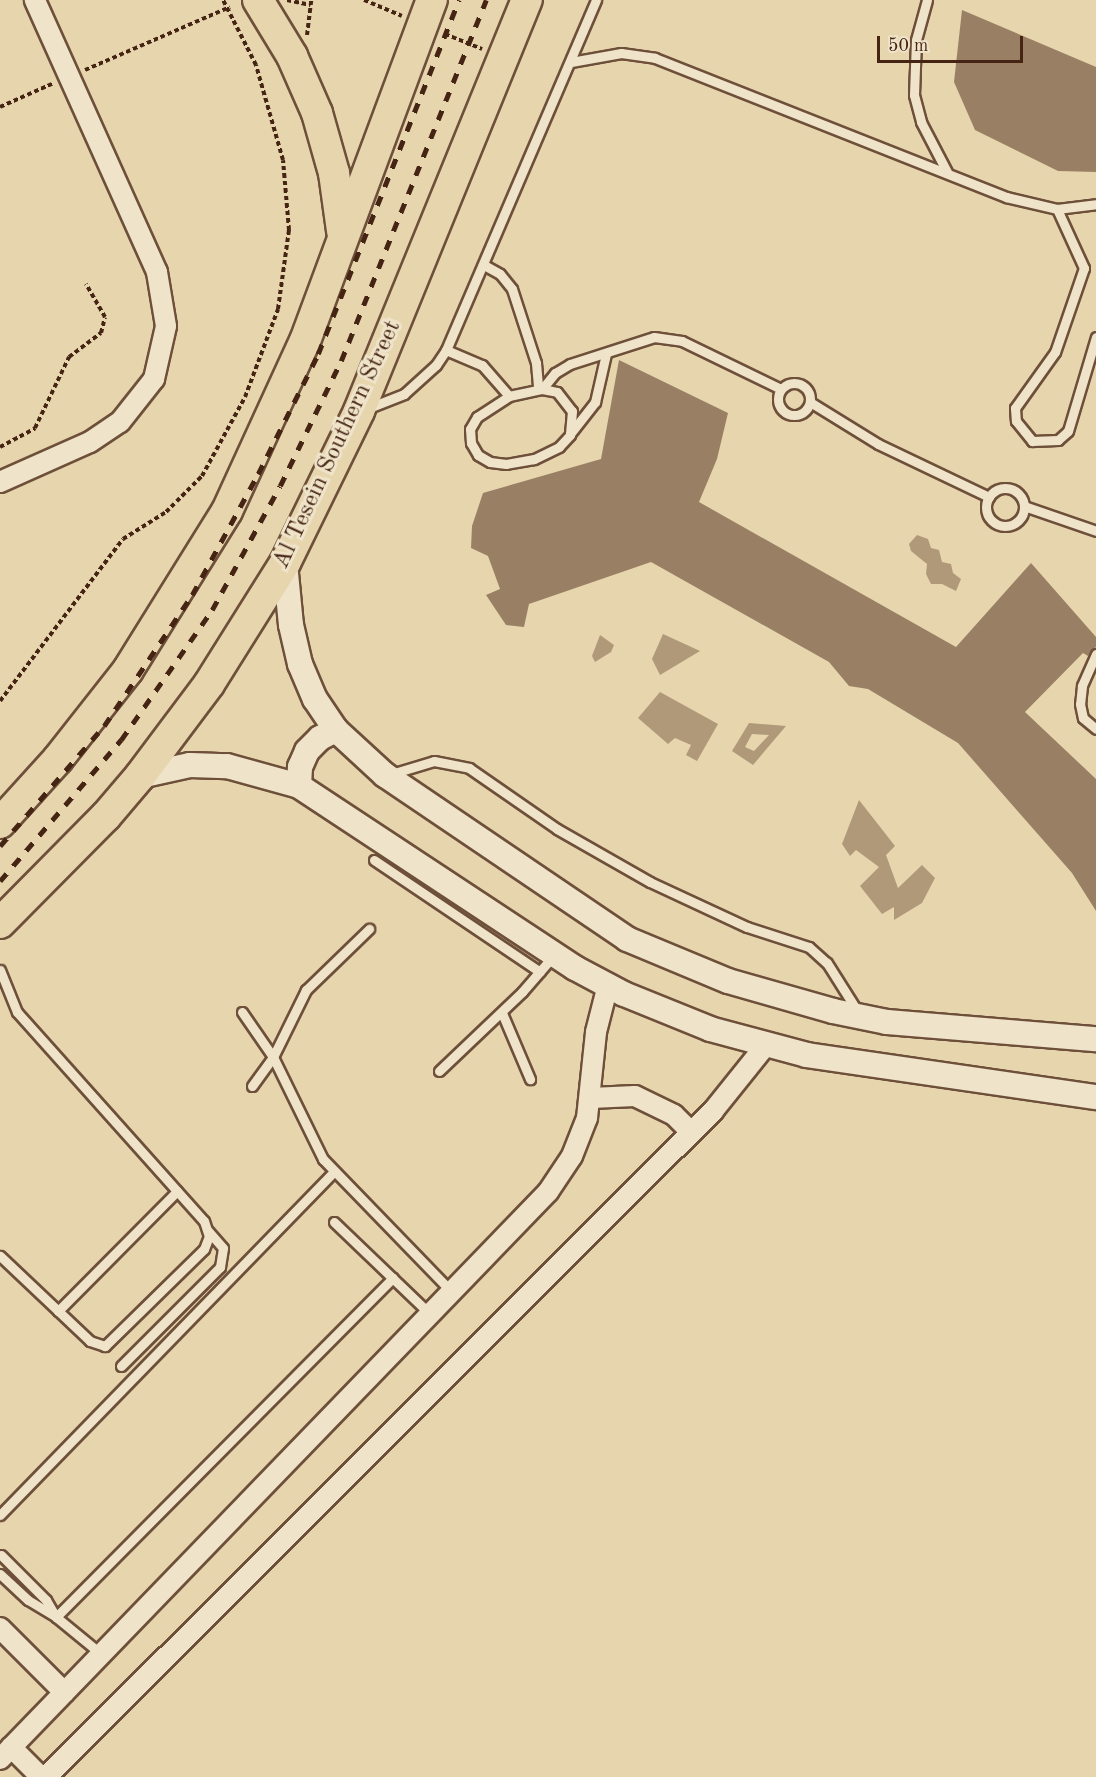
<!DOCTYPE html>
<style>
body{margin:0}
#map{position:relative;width:1096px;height:1777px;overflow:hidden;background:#e7d5ae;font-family:"Old Standard TT",serif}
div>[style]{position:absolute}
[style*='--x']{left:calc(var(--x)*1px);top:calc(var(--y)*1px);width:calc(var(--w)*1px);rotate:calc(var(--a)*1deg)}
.water>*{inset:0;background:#b09979}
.building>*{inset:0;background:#998064}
.path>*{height:4px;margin-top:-2px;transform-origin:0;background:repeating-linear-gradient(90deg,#452413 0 4.5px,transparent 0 7.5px)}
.roads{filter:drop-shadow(2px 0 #6e503a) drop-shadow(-2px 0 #6e503a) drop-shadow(0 2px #6e503a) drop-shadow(0 -2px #6e503a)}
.service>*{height:9px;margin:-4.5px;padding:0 4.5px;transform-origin:4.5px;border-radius:4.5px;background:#efe4ca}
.service>.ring{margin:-4.5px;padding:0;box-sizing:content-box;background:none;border:9px solid #efe4ca;border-radius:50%}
.minor>*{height:20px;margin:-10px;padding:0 10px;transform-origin:10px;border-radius:10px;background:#efe4ca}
.tertiary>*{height:24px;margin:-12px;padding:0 12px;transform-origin:12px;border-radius:12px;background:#efe4ca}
.primary>*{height:30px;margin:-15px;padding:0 15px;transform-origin:15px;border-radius:15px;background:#e7d5ae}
.rail>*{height:4.5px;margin-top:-2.25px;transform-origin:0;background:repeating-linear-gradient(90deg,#452413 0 10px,transparent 0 20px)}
span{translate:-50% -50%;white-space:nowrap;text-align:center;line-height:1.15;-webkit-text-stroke:6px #efe4ca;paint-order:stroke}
.street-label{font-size:24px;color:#452413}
.scale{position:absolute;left:877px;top:36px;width:146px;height:27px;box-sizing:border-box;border:3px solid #452413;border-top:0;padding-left:8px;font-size:18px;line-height:21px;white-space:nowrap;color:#452413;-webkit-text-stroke:4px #efe4ca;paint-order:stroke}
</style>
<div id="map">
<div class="water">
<i style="clip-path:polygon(917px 535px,928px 539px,931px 548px,939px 550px,942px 562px,951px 564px,953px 573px,961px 579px,956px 591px,942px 584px,931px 584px,926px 574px,927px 564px,911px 551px,909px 544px)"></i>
<i style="clip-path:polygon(663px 634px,700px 651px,660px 675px,652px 659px)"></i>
<i style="clip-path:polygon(600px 635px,614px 645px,611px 652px,595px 662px,592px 656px)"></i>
<i style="clip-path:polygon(660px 692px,718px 724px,697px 761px,686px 755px,691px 745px,675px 738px,668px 744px,638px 718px)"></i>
<i style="clip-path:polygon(evenodd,749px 723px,786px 726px,753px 765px,732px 751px,749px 723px,752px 734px,769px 735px,754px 751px,745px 747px,752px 734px)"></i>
<i style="clip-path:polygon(859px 800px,895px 846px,886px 855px,898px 888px,922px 865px,935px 878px,922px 903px,894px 920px,894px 907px,882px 914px,860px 886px,879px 867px,856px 850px,850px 856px,842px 844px)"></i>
</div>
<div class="building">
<i style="clip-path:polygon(962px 10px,1096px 67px,1096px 172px,1058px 171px,975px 130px,954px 82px)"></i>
<i style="clip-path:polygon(619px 360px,728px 413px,717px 459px,699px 502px,956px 647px,1031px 563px,1096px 637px,1096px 647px,1088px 656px,1083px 653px,1025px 712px,1096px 779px,1096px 911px,1072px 873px,958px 743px,868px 689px,849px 686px,829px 662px,651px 562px,529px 604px,524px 627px,506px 625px,486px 595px,500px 589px,488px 556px,471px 548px,472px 526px,483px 493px,601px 459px)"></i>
</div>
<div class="path">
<i style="--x:287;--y:0;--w:24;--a:12"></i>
<i style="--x:364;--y:0;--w:41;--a:22.8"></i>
<i style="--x:445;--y:34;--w:40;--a:22"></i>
<i style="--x:307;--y:35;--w:35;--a:-83"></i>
<i style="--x:85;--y:70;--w:158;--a:-23.5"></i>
<i style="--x:0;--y:107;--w:59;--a:-24"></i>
<i style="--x:0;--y:447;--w:40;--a:-28"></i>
<i style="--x:35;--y:428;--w:79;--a:-64.4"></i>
<i style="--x:69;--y:357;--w:40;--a:-37"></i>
<i style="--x:101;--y:333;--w:16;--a:-76"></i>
<i style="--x:105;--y:317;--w:38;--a:-120"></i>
<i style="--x:0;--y:701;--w:203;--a:-52.8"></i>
<i style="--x:123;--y:539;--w:51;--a:-32.1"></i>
<i style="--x:166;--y:512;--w:51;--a:-45"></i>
<i style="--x:202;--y:476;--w:90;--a:-61.4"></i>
<i style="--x:245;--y:397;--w:94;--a:-69.4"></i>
<i style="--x:278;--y:309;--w:80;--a:-82.1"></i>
<i style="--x:289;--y:230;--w:70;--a:-94.9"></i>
<i style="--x:283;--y:160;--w:99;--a:-105.9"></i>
<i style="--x:256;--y:65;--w:73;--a:-116.9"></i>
</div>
<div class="roads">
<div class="service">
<i style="--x:927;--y:0;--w:41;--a:105.4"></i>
<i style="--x:916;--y:40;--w:55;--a:92.1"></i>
<i style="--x:914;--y:95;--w:28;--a:75"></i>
<i style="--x:921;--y:122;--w:56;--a:62.5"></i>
<i style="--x:571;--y:62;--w:51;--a:-10.2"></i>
<i style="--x:621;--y:53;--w:34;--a:8"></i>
<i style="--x:655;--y:58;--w:378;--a:21.6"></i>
<i style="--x:1006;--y:197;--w:52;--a:13.2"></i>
<i style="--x:1057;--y:209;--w:39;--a:-7"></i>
<i style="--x:1057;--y:209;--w:65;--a:65.4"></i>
<i style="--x:1084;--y:268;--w:89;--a:109"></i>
<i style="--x:1055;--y:352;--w:69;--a:125.5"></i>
<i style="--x:1015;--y:408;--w:13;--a:86"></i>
<i style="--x:1016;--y:421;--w:26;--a:51"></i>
<i style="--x:1032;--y:441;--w:26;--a:-2"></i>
<i style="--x:1058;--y:440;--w:13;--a:-42"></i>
<i style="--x:1068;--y:431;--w:98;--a:-73.4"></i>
<i style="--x:484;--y:265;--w:18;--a:29"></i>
<i style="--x:500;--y:274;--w:19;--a:51"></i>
<i style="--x:512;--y:289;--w:78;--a:72"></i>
<i style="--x:536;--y:363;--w:25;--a:85"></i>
<i style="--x:446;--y:350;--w:39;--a:23"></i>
<i style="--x:482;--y:365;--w:41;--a:48.9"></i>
<i class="ring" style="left:778px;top:383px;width:23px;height:23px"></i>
<i style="--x:542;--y:389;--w:15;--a:11"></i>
<i style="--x:557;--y:392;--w:24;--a:52"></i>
<i style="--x:572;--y:411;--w:24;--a:95"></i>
<i style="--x:570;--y:435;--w:16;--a:133"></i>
<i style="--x:559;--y:447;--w:28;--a:154"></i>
<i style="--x:534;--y:459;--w:28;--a:170"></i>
<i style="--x:506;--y:464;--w:16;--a:-173"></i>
<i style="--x:490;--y:462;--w:14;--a:-150"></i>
<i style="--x:478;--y:455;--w:14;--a:-120"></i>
<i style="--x:471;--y:443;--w:14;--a:-94"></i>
<i style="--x:470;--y:429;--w:14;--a:-60"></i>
<i style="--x:477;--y:417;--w:38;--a:-33"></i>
<i style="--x:509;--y:396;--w:34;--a:-12"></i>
<i style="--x:542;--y:389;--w:21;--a:-51"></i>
<i style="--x:555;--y:373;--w:17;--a:-31"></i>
<i style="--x:570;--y:364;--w:88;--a:-17.8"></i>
<i style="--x:654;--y:337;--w:28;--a:8"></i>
<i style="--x:682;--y:341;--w:110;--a:25.9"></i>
<i style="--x:810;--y:402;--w:80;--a:31.7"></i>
<i style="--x:878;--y:444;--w:123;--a:25.5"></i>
<i style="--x:366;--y:409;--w:41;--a:-21.5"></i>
<i style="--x:404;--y:394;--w:43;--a:-42.2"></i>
<i style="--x:436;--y:365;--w:18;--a:-56"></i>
<i style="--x:446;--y:350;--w:381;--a:-66.8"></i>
<i style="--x:570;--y:434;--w:41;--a:-52"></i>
<i style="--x:595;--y:402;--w:49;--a:-77.1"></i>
<i class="ring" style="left:986px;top:488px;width:29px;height:29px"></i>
<i style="--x:1024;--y:506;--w:76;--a:19.1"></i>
<i style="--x:1096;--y:654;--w:35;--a:114"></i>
<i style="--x:1082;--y:686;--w:18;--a:96"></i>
<i style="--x:1080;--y:704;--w:14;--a:78"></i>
<i style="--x:1083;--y:718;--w:17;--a:40"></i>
<i style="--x:391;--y:774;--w:45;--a:-16.8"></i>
<i style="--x:434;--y:761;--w:36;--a:11"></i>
<i style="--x:469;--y:768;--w:107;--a:34.7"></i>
<i style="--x:557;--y:829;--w:107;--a:29.7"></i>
<i style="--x:650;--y:882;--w:107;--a:24.9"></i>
<i style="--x:747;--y:927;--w:65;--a:17.9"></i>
<i style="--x:809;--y:947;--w:24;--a:42"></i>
<i style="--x:827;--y:963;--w:58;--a:57.7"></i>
<i style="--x:374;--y:860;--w:200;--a:34"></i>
<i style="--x:0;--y:970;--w:45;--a:68"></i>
<i style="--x:17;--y:1012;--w:280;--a:48.2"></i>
<i style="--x:204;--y:1221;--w:16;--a:72"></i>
<i style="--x:209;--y:1236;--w:14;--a:111"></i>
<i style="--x:204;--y:1249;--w:139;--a:135.6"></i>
<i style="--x:105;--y:1346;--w:16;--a:-162"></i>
<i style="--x:90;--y:1341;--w:124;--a:-136.6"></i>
<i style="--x:242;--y:1012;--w:55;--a:55.4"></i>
<i style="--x:273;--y:1057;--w:114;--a:63.9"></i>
<i style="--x:323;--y:1159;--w:185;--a:45.9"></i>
<i style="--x:502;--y:1013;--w:72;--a:67"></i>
<i style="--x:439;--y:1071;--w:115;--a:-43.6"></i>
<i style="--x:522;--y:992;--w:49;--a:-49.1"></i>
<i style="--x:252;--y:1086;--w:36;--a:-54"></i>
<i style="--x:273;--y:1057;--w:75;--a:-63.8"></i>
<i style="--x:306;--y:990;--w:88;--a:-44.1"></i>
<i style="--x:334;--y:1222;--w:133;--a:43.8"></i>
<i style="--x:58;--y:1311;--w:169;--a:-45.2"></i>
<i style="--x:121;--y:1366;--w:140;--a:-45"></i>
<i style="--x:220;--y:1267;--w:19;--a:-81"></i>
<i style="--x:223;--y:1248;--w:23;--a:-131"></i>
<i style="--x:0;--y:1515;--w:479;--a:-45.8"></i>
<i style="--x:1;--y:1555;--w:64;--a:45"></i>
<i style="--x:46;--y:1600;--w:20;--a:60"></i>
<i style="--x:56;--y:1617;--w:478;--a:-45.2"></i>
<i style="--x:0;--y:1574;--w:38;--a:43"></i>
<i style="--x:28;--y:1600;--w:33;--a:31"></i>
<i style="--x:56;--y:1617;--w:58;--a:39.4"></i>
</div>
<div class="minor">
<i style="--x:0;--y:482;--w:98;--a:-24"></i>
<i style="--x:90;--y:442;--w:36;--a:-34"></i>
<i style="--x:120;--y:422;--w:55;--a:-51.7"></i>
<i style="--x:154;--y:379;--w:54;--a:-77.2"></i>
<i style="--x:166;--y:326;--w:55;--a:-99.5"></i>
<i style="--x:157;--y:272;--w:298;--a:-114.2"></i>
<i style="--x:591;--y:1098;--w:44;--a:-2.6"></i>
<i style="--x:635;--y:1096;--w:43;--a:26"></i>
<i style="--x:674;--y:1115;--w:23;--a:45"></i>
<i style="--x:0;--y:1628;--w:91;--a:45"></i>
<i style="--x:11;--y:1747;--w:42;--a:45"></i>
<i style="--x:0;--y:1759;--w:789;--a:-45.98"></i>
<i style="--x:548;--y:1192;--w:43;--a:-56.3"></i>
<i style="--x:572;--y:1156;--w:41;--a:-68.5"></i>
<i style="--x:587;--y:1118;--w:86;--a:-84"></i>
<i style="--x:596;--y:1032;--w:49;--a:-75.7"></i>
<i style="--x:46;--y:1777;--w:943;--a:-44.96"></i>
<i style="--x:713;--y:1111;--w:83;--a:-51.3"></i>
</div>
<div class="tertiary">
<i style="--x:285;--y:563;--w:62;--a:84.5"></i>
<i style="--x:291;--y:625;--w:40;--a:77"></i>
<i style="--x:300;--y:664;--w:38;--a:67"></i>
<i style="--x:315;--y:699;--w:37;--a:56"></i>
<i style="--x:336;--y:730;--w:67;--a:42.6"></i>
<i style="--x:385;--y:775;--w:292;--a:34.1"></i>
<i style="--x:627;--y:939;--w:109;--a:22.6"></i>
<i style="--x:728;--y:981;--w:109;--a:15.9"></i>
<i style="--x:833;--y:1011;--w:55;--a:11.5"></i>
<i style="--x:887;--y:1022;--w:210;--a:4.7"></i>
<i style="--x:140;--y:776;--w:51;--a:-12.4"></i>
<i style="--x:190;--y:765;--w:37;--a:2"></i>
<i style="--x:227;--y:766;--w:75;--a:15.5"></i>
<i style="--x:299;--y:786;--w:331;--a:33.4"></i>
<i style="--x:575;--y:968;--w:55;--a:28"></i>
<i style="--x:624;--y:994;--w:93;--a:22.1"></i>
<i style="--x:710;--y:1029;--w:100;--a:15"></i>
<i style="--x:807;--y:1055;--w:292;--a:8.3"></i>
<i style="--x:299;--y:786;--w:19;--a:-87"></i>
<i style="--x:300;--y:767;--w:17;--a:-66"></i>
<i style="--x:307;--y:751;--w:18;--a:-45"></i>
<i style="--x:320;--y:738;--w:18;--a:-27"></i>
</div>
<div class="primary">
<i style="--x:258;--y:0;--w:66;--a:58.7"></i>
<i style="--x:292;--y:56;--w:62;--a:66.3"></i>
<i style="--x:317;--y:113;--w:62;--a:74.2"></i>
<i style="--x:334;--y:173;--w:59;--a:82.1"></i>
<i style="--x:0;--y:823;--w:86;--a:-47.8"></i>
<i style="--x:58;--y:759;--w:113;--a:-51.8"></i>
<i style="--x:128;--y:670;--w:187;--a:-58.1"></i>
<i style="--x:227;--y:511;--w:187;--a:-65.4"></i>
<i style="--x:305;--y:341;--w:364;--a:-69.6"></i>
<i style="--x:0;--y:923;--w:151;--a:-45.3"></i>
<i style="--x:106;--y:816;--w:52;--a:-49.6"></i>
<i style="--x:140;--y:776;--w:115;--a:-53.1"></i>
<i style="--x:209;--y:684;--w:143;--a:-57.9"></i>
<i style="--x:285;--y:563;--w:169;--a:-64"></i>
<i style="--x:359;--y:411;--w:444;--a:-67.8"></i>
</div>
</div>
<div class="rail">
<i style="--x:0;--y:846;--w:159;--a:-49.1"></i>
<i style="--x:104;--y:726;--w:158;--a:-56.1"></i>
<i style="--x:192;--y:595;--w:138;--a:-61.4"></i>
<i style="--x:258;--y:474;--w:134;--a:-63.4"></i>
<i style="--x:318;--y:354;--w:381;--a:-68.3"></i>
<i style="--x:0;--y:881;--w:186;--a:-49.4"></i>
<i style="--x:121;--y:740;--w:159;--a:-55"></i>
<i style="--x:212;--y:610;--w:141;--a:-61.3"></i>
<i style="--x:280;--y:486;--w:139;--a:-64"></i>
<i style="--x:341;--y:361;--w:389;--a:-68.1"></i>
</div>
<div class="street-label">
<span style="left:338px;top:445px;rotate:-65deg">Al Tesein Southern Street</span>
</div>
<div class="scale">50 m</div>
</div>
